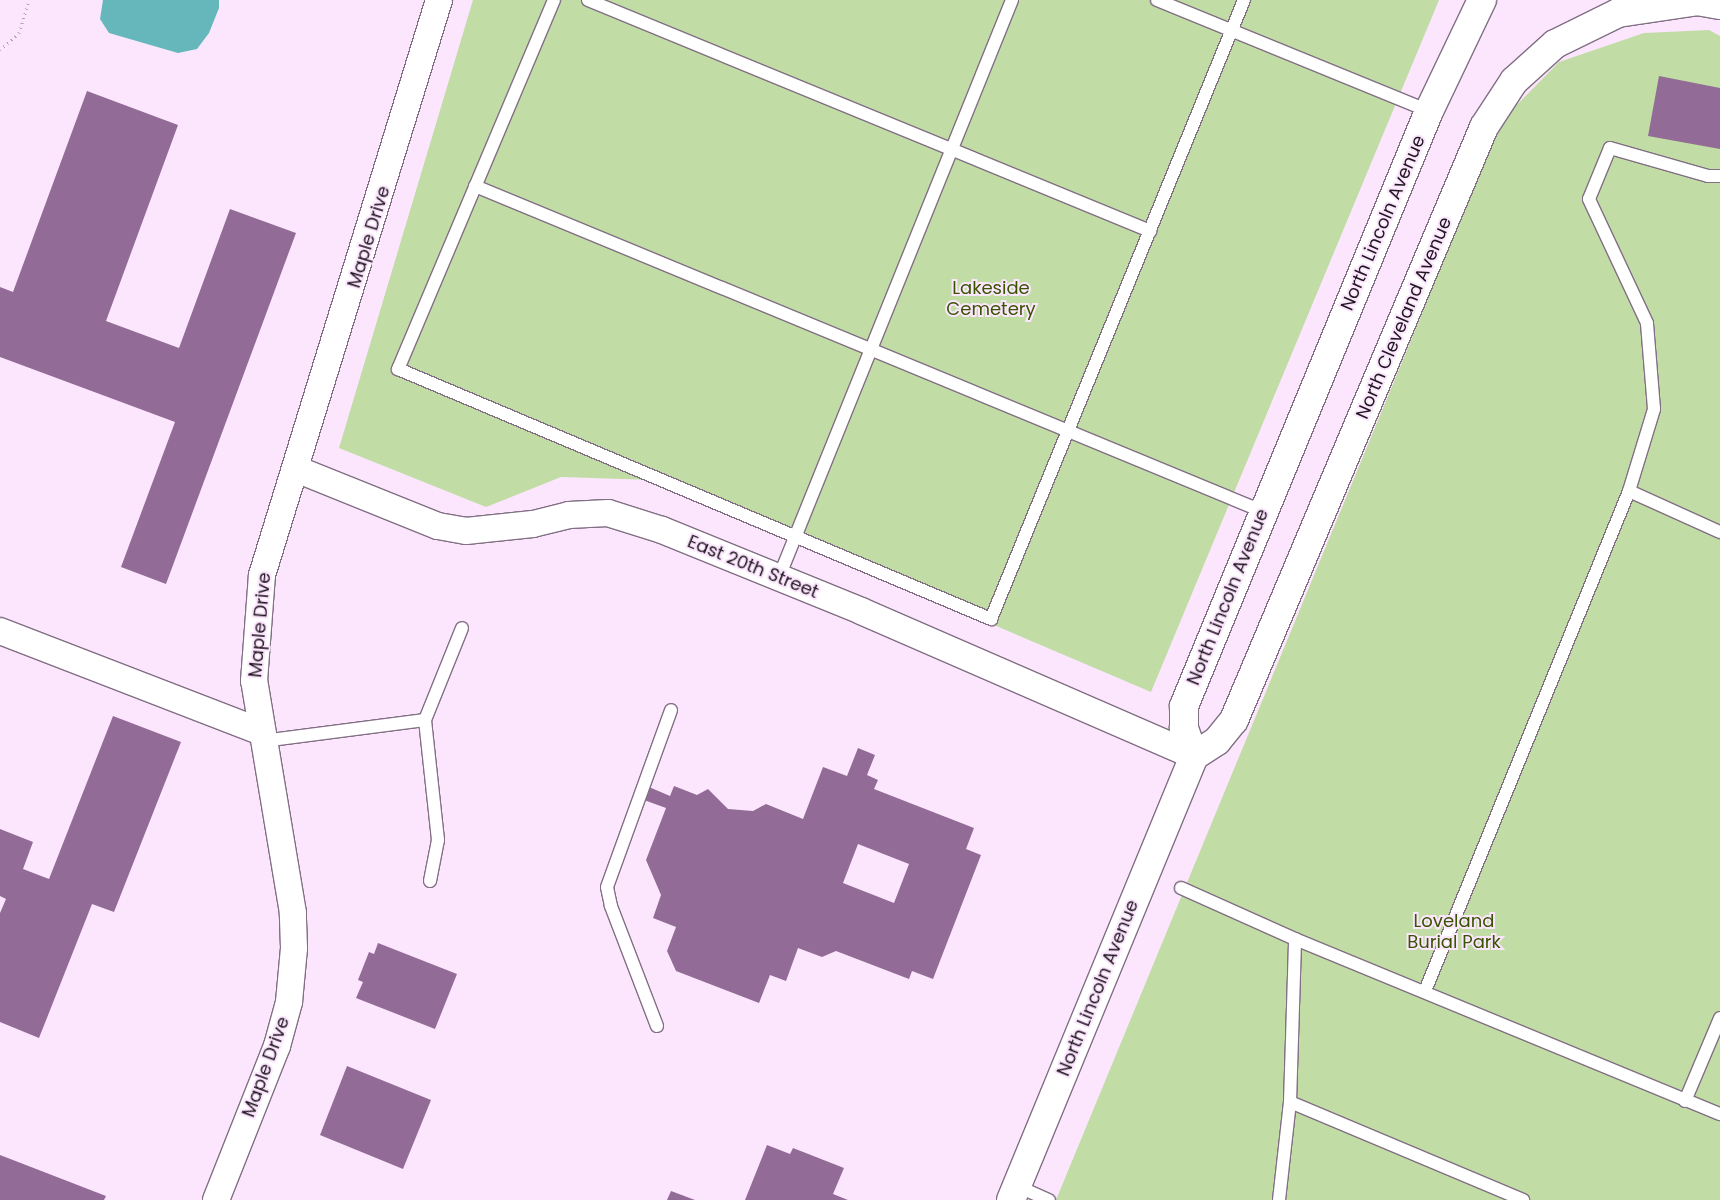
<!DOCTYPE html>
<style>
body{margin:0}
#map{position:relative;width:1720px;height:1200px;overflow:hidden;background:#fce6fe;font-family:Poppins,sans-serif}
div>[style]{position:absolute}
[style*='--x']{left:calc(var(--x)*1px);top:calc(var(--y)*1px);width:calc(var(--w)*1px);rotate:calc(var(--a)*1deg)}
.green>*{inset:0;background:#c1dca4}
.water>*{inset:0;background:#66b7bb}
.building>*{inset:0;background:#926b96}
.path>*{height:3px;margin-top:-1.5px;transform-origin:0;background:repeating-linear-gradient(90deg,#b6a5b8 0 1px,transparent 0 5px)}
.roads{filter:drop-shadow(1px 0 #826f84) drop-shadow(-1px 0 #826f84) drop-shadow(0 1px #826f84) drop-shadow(0 -1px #826f84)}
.service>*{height:12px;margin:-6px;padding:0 6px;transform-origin:6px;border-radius:6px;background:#fff}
.minor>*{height:26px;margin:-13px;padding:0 13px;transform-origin:13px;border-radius:13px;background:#fff}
.trunk>*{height:28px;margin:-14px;padding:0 14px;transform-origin:14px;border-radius:14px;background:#fff}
span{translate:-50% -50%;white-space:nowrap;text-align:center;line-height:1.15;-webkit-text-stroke:4px #fce6fe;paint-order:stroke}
.street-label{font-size:18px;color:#1f171f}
.park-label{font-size:18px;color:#385400}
</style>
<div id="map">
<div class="green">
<i style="clip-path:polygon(473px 0,1439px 0,1151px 692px,654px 480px,561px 477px,486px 507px,339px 448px)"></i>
<i style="clip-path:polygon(1709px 30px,1720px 36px,1720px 1200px,1056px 1200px,1502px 120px,1559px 62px,1644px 33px)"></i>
</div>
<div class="water">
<i style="clip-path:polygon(103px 0,219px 0,219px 8px,209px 33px,197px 49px,178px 53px,109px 33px,100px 19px)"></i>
</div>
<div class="building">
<i style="clip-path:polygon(1659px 76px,1720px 88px,1720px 149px,1648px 136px)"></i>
<i style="clip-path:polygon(87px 91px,178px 125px,106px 321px,179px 348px,230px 209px,296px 233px,166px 584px,121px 567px,175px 422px,0 357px,0 287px,13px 292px)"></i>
<i style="clip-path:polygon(113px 716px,181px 742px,114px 912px,92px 904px,39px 1038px,0 1022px,0 913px,6px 899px,0 896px,0 829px,33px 842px,23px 869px,49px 879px)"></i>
<i style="clip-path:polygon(evenodd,858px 748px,875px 755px,867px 775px,878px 780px,874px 789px,974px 828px,966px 849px,981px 855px,933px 979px,912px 971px,909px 979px,836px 951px,822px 957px,798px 948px,786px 981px,770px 975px,759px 1003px,676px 971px,667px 951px,676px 927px,653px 918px,661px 895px,646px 860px,666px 808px,644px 800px,649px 787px,670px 796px,674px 786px,697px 795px,708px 789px,728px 809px,753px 811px,766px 804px,803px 819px,823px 767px,847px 776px,858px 748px,858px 844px,909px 864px,894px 903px,843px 883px,858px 844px)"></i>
<i style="clip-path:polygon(378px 943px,457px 974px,435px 1029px,356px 998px,363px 982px,358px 980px,369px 952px,374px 954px)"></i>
<i style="clip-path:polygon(347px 1066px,431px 1100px,403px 1169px,320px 1135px)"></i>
<i style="clip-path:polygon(767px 1145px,790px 1154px,793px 1148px,844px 1168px,833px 1194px,848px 1200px,745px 1200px)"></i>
<i style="clip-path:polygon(0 1155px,106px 1196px,104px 1200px,0 1200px)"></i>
<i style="clip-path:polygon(671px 1191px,695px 1200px,667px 1200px)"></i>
</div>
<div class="path">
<i style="--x:0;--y:50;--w:25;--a:-42"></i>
<i style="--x:19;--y:33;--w:34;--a:-73"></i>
</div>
<div class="roads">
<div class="service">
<i style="--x:554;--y:0;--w:401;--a:112.9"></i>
<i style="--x:398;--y:369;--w:644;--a:22.86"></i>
<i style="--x:991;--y:619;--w:669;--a:-67.77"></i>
<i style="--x:588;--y:0;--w:608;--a:22.34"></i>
<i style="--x:1157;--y:0;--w:294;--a:22.2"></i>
<i style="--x:475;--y:186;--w:851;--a:22.44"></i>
<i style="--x:1629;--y:491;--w:100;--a:24.3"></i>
<i style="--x:779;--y:577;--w:622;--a:-68.01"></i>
<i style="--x:263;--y:741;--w:163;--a:-7.4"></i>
<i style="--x:430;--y:881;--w:42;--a:-79"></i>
<i style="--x:438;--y:840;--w:121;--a:-96.2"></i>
<i style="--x:425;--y:720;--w:99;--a:-68.1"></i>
<i style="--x:1181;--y:888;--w:125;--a:24.1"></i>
<i style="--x:1295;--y:939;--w:460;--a:22.4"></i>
<i style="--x:1425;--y:991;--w:540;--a:-67.8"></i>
<i style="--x:1629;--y:491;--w:86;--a:-73"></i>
<i style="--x:1654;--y:409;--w:86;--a:-94.7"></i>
<i style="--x:1647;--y:323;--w:137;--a:-115.1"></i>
<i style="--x:1589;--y:199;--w:55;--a:-67.6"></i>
<i style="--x:1610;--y:148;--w:102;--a:15.9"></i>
<i style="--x:1708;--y:176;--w:12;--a:0"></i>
<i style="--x:657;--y:1026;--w:129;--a:-111"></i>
<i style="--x:611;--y:906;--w:19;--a:-102"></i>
<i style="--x:607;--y:887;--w:188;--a:-70.1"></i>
<i style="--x:1685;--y:1101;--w:90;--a:-67.1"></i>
<i style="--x:1290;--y:1102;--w:253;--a:22.8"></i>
<i style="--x:1017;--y:1186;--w:35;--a:24"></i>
<i style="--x:1279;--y:1200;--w:99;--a:-83.6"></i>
<i style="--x:1290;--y:1102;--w:163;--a:-88.2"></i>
</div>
<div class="minor">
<i style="--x:296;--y:469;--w:153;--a:21.9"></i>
<i style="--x:438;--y:526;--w:28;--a:10"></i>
<i style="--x:466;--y:531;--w:67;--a:-6"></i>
<i style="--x:533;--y:524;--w:37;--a:-14"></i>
<i style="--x:569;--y:515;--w:39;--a:-3"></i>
<i style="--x:608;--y:513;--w:57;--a:17.5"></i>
<i style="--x:662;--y:530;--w:215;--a:22.1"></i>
<i style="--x:861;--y:611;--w:363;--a:23.5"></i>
<i style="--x:0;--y:631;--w:281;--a:21.1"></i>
<i style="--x:216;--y:1200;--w:166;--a:-68.4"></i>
<i style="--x:277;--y:1046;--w:46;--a:-74.7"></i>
<i style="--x:289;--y:1002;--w:54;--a:-84.7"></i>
<i style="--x:294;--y:948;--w:35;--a:-92"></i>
<i style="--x:293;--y:913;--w:235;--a:-99.5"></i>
<i style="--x:254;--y:681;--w:106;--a:-85.7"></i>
<i style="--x:262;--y:575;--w:602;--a:-72.89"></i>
</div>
<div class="trunk">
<i style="--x:1194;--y:756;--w:27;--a:-33"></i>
<i style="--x:1217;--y:741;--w:27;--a:-51"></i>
<i style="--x:1234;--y:720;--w:644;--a:-67.14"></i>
<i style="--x:1484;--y:127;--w:55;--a:-56.9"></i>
<i style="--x:1514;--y:81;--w:55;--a:-42.1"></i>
<i style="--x:1555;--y:44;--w:70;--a:-26.2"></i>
<i style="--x:1618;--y:13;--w:80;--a:-8.6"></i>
<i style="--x:1697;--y:1;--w:23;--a:10"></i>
<i style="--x:1011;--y:1200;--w:480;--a:-67.6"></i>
<i style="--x:1194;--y:756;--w:30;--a:-110"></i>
<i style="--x:1184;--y:728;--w:22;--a:-90"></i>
<i style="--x:1184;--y:706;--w:643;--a:-67.62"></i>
<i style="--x:1429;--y:111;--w:123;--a:-64.5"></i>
</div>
</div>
<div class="street-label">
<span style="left:1383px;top:223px;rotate:-67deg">North Lincoln Avenue</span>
<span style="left:369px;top:237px;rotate:-73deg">Maple Drive</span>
<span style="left:1404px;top:318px;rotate:-67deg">North Cleveland Avenue</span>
<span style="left:753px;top:567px;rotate:22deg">East 20th Street</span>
<span style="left:1228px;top:597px;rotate:-68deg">North Lincoln Avenue</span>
<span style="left:260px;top:625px;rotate:-85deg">Maple Drive</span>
<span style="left:1098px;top:988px;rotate:-68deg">North Lincoln Avenue</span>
<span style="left:266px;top:1067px;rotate:-70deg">Maple Drive</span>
</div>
<div class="park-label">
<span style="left:991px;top:299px">Lakeside<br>Cemetery</span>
<span style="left:1454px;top:932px">Loveland<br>Burial Park</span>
</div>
</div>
